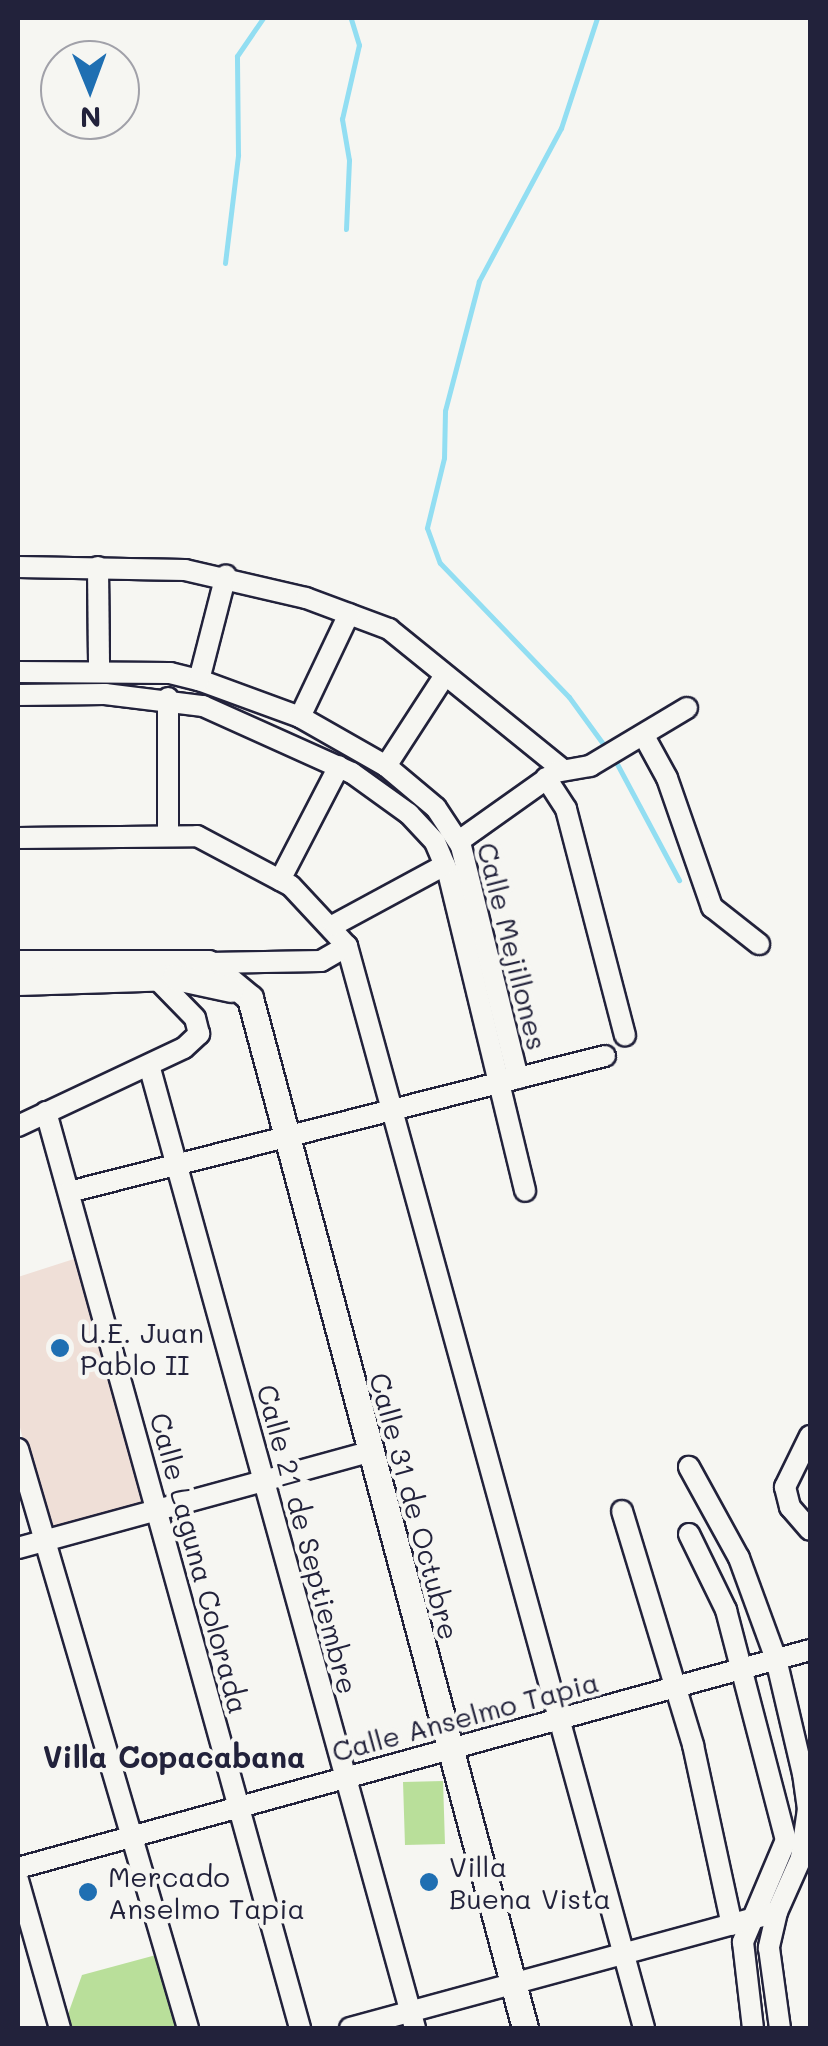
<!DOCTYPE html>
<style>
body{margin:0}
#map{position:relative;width:828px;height:2046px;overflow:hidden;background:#f6f6f2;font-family:Mali,sans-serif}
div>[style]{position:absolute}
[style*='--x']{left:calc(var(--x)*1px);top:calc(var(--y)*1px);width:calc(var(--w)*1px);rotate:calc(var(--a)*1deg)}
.built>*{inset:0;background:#efdfd7}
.green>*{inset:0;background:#b9df9a}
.stream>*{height:5px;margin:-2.5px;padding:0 2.5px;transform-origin:2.5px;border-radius:2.5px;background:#92def2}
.roads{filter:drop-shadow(2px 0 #22223b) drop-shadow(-2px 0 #22223b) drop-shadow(0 2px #22223b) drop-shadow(0 -2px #22223b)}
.minor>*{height:20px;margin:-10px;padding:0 10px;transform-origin:10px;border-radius:10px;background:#f6f6f2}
.major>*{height:25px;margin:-12.5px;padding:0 12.5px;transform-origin:12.5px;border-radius:12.5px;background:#f6f6f2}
.dots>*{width:28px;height:28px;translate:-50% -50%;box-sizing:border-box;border:5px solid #f6f6f2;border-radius:50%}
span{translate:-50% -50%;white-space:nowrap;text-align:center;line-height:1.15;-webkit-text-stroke:9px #f6f6f2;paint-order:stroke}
.street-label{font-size:28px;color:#22223b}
.poi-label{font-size:28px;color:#22223b}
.left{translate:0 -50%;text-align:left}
.neighbourhood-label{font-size:30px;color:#22223b;font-weight:700}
.frame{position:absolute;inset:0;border:20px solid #22223b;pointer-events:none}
.north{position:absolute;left:40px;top:40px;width:100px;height:100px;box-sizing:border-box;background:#f6f6f2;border:2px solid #a1a1a9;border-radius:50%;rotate:179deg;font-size:28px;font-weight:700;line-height:40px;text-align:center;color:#22223b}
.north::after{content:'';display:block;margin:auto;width:35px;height:45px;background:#1f6fb2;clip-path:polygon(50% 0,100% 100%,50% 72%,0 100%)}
</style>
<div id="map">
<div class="built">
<i style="clip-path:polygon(77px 1258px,148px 1508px,46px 1537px,18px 1419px,18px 1277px)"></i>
</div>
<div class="green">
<i style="clip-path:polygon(443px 1781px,445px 1844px,405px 1845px,403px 1782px)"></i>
<i style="clip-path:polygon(156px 1955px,176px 2028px,63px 2028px,82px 1975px)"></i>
</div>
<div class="stream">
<i style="--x:597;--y:18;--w:116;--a:108.1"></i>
<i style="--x:561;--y:128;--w:174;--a:118.2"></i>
<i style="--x:479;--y:281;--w:134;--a:104.7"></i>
<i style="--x:445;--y:411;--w:47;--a:91.2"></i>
<i style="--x:444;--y:458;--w:72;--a:103.7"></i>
<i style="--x:427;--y:528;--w:37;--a:70"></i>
<i style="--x:440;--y:563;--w:186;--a:46.1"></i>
<i style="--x:569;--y:697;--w:59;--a:53.9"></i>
<i style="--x:346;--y:229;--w:69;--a:-87.5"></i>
<i style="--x:349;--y:160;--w:42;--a:-99.7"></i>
<i style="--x:342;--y:119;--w:76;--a:-77.1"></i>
<i style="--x:359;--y:45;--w:28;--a:-107"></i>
<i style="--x:225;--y:263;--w:109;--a:-83.1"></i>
<i style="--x:238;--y:155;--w:99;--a:-90.6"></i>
<i style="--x:237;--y:56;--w:46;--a:-55.6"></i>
<i style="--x:616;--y:762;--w:134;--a:61.9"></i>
</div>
<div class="roads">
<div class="minor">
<i style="--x:18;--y:567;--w:167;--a:1"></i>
<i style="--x:185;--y:570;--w:124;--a:13"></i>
<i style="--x:306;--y:598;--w:89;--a:20.5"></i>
<i style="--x:389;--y:629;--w:224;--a:39"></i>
<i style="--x:98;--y:567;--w:104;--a:89.4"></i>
<i style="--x:18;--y:672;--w:152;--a:0.4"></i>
<i style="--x:170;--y:673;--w:30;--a:14"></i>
<i style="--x:199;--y:680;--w:108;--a:20.1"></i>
<i style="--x:300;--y:717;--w:99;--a:29.7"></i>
<i style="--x:386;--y:766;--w:65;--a:40"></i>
<i style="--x:436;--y:808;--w:45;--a:56.7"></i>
<i style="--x:461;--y:846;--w:239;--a:76.2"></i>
<i style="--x:199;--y:680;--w:108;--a:-75.6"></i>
<i style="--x:18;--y:695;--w:87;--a:-0.7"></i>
<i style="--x:105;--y:694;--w:99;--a:7"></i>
<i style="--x:203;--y:706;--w:163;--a:24.2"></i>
<i style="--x:352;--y:773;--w:70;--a:35.7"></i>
<i style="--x:409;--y:814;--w:38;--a:47"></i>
<i style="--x:435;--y:842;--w:33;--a:67"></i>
<i style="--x:448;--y:872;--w:328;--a:76.4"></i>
<i style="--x:300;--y:717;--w:114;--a:-64.6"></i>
<i style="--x:644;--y:736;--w:48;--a:61.3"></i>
<i style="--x:667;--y:778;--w:137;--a:70.8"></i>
<i style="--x:712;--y:907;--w:60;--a:38.2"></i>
<i style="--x:386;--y:766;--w:108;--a:-57"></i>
<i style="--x:546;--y:778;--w:37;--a:57"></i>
<i style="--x:566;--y:809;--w:234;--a:75.4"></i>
<i style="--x:168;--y:833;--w:135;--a:-90"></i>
<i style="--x:18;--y:838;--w:179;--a:-0.6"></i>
<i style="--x:197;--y:836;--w:106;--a:28"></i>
<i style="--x:291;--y:886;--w:82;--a:47"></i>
<i style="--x:347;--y:946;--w:1122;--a:74.65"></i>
<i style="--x:459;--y:841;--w:119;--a:-35.4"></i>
<i style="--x:556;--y:772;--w:35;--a:-10"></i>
<i style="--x:590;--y:766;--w:113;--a:-30.9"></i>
<i style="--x:280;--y:880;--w:128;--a:-62.6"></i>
<i style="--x:334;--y:925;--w:126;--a:-28.4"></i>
<i style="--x:208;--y:963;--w:113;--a:-1"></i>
<i style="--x:321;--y:961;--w:30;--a:-30"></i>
<i style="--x:149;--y:1065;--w:999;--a:74.56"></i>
<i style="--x:46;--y:1112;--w:951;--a:74.5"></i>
<i style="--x:18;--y:1126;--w:183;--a:-25.2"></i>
<i style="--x:184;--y:1048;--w:21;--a:-43"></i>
<i style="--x:199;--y:1034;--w:16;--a:-104"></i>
<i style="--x:195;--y:1018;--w:57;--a:-134.3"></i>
<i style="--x:69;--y:1192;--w:553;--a:-14.24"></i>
<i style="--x:810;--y:1436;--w:57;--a:116.1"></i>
<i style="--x:785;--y:1487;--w:21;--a:76"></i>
<i style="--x:790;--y:1507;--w:30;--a:49"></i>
<i style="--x:18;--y:1449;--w:603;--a:73.64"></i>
<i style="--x:622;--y:1511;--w:245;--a:73.1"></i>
<i style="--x:693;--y:1745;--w:184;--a:77.8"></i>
<i style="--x:689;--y:1534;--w:85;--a:64"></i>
<i style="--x:726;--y:1610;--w:238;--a:75.4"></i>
<i style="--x:786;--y:1840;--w:111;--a:112.9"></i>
<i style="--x:743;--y:1942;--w:87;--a:83.4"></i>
<i style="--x:18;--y:1548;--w:365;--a:-15.3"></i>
<i style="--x:18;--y:1868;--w:821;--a:-15.39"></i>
<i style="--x:18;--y:1880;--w:154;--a:74.2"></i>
<i style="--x:777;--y:1912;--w:37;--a:103"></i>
<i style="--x:769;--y:1948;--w:81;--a:82.2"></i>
<i style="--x:350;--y:2028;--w:442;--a:-15.2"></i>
<i style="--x:777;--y:1912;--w:59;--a:-66"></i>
<i style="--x:801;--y:1858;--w:49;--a:-81.9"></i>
<i style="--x:808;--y:1809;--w:35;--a:-98"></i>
<i style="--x:803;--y:1774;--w:118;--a:-103.2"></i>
<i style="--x:776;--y:1659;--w:108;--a:-110.1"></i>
<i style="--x:739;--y:1558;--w:104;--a:-118.8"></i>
</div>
<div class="major">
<i style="--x:18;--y:963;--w:190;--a:0"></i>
<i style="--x:208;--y:963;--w:55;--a:39.8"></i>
<i style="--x:250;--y:998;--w:1066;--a:75.05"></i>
<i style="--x:18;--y:982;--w:157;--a:-1.8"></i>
<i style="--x:175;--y:977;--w:57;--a:12.1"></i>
</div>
</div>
<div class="dots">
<i style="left:60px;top:1348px;background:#1f6fb2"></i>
<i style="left:429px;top:1882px;background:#1f6fb2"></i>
<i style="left:88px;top:1892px;background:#1f6fb2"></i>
</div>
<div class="street-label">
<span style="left:513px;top:946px;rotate:76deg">Calle Mejillones</span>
<span style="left:415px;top:1506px;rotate:75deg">Calle 31 de Octubre</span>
<span style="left:308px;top:1539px;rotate:75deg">Calle 21 de Septiembre</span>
<span style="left:200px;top:1563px;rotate:75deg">Calle Laguna Colorada</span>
<span style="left:465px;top:1716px;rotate:-15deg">Calle Anselmo Tapia</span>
</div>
<div class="poi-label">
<span class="left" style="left:80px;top:1348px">U.E. Juan<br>Pablo II</span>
<span class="left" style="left:449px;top:1882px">Villa<br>Buena Vista</span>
<span class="left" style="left:108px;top:1892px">Mercado<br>Anselmo Tapia</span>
</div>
<div class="neighbourhood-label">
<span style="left:174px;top:1756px">Villa Copacabana</span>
</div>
<div class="frame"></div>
<div class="north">N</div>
</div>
